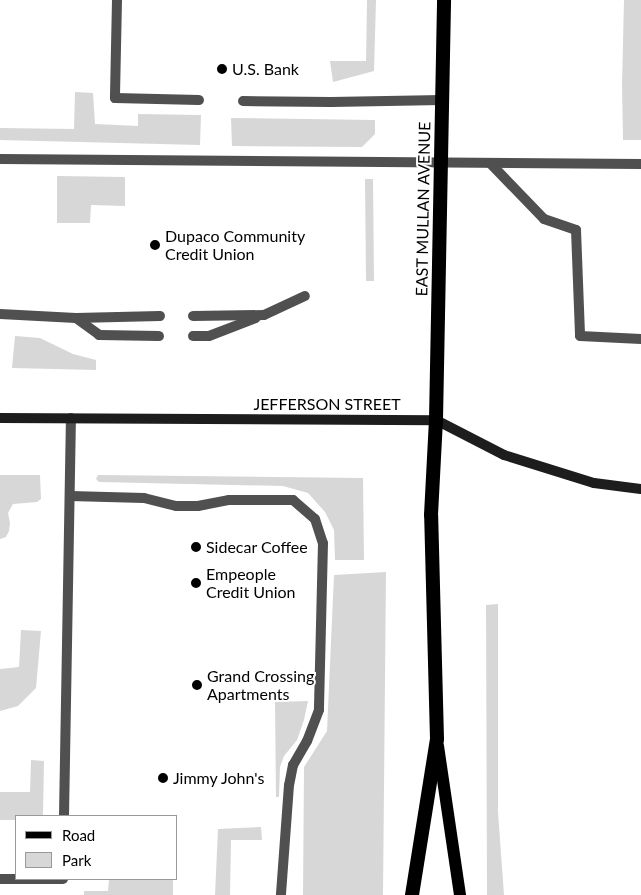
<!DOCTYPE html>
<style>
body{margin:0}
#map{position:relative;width:641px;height:895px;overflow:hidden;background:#fff;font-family:Lato,sans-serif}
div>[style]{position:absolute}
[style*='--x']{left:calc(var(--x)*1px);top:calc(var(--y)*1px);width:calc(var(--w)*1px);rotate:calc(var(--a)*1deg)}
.green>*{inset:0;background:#d7d7d7}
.service>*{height:10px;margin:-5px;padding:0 5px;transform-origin:5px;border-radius:5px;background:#505050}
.secondary>*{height:10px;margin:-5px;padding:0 5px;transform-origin:5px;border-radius:5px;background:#1d1d1d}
.primary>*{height:12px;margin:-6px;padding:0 6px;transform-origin:6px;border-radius:6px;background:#000}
.trunk>*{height:14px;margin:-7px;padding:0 7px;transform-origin:7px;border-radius:7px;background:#000}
.dots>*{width:14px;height:14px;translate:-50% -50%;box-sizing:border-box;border:2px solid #fff;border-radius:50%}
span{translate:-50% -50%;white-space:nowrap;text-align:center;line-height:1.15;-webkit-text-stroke:4px #fff;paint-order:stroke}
.poi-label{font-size:16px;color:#000}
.left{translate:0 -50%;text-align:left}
.street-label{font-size:16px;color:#000}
.legend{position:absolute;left:15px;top:815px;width:162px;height:65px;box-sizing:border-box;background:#fff;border:1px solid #999;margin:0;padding:6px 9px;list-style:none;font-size:15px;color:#000}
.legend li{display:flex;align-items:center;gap:10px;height:25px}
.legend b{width:25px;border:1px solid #999}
</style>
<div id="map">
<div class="green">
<i style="clip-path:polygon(367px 0,376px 0,374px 71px,333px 82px,330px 61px,366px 61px)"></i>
<i style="clip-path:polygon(624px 0,641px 0,641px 140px,623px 140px,622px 85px)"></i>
<i style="clip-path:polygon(75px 92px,93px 93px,95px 124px,138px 126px,138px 114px,201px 115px,200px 145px,0 140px,0 128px,74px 129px)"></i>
<i style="clip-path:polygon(231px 118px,375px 120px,375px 134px,362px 147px,232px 146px)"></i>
<i style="clip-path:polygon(57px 176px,125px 177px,125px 206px,91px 205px,90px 223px,57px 223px)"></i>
<i style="clip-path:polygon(365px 179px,373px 179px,374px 281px,366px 281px)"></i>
<i style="clip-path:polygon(15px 336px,40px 338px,73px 354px,96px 360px,96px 370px,12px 368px)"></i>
<i style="clip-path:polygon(0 475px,40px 475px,41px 499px,37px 502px,13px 504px,8px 513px,10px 523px,9px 531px,6px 537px,0 539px)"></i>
<i style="clip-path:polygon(98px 475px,363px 478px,364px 560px,335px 560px,334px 530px,325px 512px,308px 493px,283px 486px,99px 482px,96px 479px)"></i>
<i style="clip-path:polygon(386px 572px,383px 895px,303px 895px,304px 767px,327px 731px,334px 575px)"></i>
<i style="clip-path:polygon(498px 604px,498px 812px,504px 895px,487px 895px,486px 605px)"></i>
<i style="clip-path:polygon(21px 630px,41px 631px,36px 688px,18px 706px,0 711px,0 669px,19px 667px)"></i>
<i style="clip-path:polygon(308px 701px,304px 720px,297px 740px,284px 756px,280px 767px,279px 797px,276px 797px,275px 702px)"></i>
<i style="clip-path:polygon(31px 760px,44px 761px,43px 816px,16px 816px,16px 820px,0 820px,0 792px,30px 792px)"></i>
<i style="clip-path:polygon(261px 827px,262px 840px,231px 840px,230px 895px,215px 895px,218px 829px)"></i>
<i style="clip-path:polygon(109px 879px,173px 879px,173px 895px,84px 895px,84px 891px,108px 891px)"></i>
</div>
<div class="service">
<i style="--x:117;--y:0;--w:98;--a:91.2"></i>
<i style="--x:115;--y:98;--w:84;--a:1.4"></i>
<i style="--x:243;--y:101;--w:88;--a:0.7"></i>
<i style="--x:331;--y:102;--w:111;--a:-1"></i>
<i style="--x:0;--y:159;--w:641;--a:0.45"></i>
<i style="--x:490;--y:163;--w:78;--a:46"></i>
<i style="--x:544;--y:219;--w:34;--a:19"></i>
<i style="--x:576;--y:230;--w:106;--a:87.8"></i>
<i style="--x:580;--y:336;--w:61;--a:2.8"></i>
<i style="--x:0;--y:314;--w:76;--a:3"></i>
<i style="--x:76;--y:318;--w:84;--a:-1.4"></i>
<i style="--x:193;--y:316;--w:71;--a:-0.8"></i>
<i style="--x:264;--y:315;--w:45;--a:-24.9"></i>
<i style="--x:76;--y:318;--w:29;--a:36"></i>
<i style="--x:99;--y:335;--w:60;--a:1"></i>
<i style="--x:193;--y:336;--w:16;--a:0"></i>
<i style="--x:209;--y:336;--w:50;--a:-21"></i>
<i style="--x:70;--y:496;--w:74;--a:1.5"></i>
<i style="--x:144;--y:498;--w:33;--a:14"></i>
<i style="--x:176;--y:506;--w:22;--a:0"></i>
<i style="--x:198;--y:506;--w:32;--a:-11"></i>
<i style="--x:229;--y:500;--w:64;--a:0"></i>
<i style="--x:293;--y:500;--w:29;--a:41"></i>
<i style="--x:315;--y:519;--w:25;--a:72"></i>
<i style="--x:323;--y:543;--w:167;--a:91.4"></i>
<i style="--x:319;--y:710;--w:33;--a:111"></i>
<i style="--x:307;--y:741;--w:28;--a:120"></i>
<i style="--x:293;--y:765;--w:20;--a:101"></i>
<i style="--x:289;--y:785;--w:110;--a:94.2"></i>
<i style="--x:64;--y:816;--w:398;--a:-89"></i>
<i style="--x:0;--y:879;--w:63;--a:0"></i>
</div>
<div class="secondary">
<i style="--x:0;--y:418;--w:436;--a:0.3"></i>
<i style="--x:436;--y:420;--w:76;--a:27.2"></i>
<i style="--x:504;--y:455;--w:94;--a:17.3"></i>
<i style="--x:594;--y:483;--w:47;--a:7.3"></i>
</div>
<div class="primary">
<i style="--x:438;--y:746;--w:151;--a:81.6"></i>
</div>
<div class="trunk">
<i style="--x:412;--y:895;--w:158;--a:-80.9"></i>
<i style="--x:437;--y:739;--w:224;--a:-91.5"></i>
<i style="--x:431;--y:515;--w:95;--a:-87"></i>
<i style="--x:436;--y:420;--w:420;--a:-88.9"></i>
</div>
<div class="dots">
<i style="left:222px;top:69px;background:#000"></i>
<i style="left:155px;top:245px;background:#000"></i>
<i style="left:196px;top:547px;background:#000"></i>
<i style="left:196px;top:583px;background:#000"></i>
<i style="left:197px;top:685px;background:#000"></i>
<i style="left:163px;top:778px;background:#000"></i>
</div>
<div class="poi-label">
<span class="left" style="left:232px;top:69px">U.S. Bank</span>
<span class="left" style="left:165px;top:245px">Dupaco Community<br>Credit Union</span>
<span class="left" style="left:206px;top:547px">Sidecar Coffee</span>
<span class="left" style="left:206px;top:583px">Empeople<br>Credit Union</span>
<span class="left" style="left:207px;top:685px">Grand Crossing<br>Apartments</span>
<span class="left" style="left:173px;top:778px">Jimmy John's</span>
</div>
<div class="street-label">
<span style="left:423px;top:209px;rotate:-89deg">EAST MULLAN AVENUE</span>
<span style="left:327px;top:404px">JEFFERSON STREET</span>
</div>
<ul class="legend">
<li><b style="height:6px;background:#000"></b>Road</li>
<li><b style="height:14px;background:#d7d7d7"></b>Park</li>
</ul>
</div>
